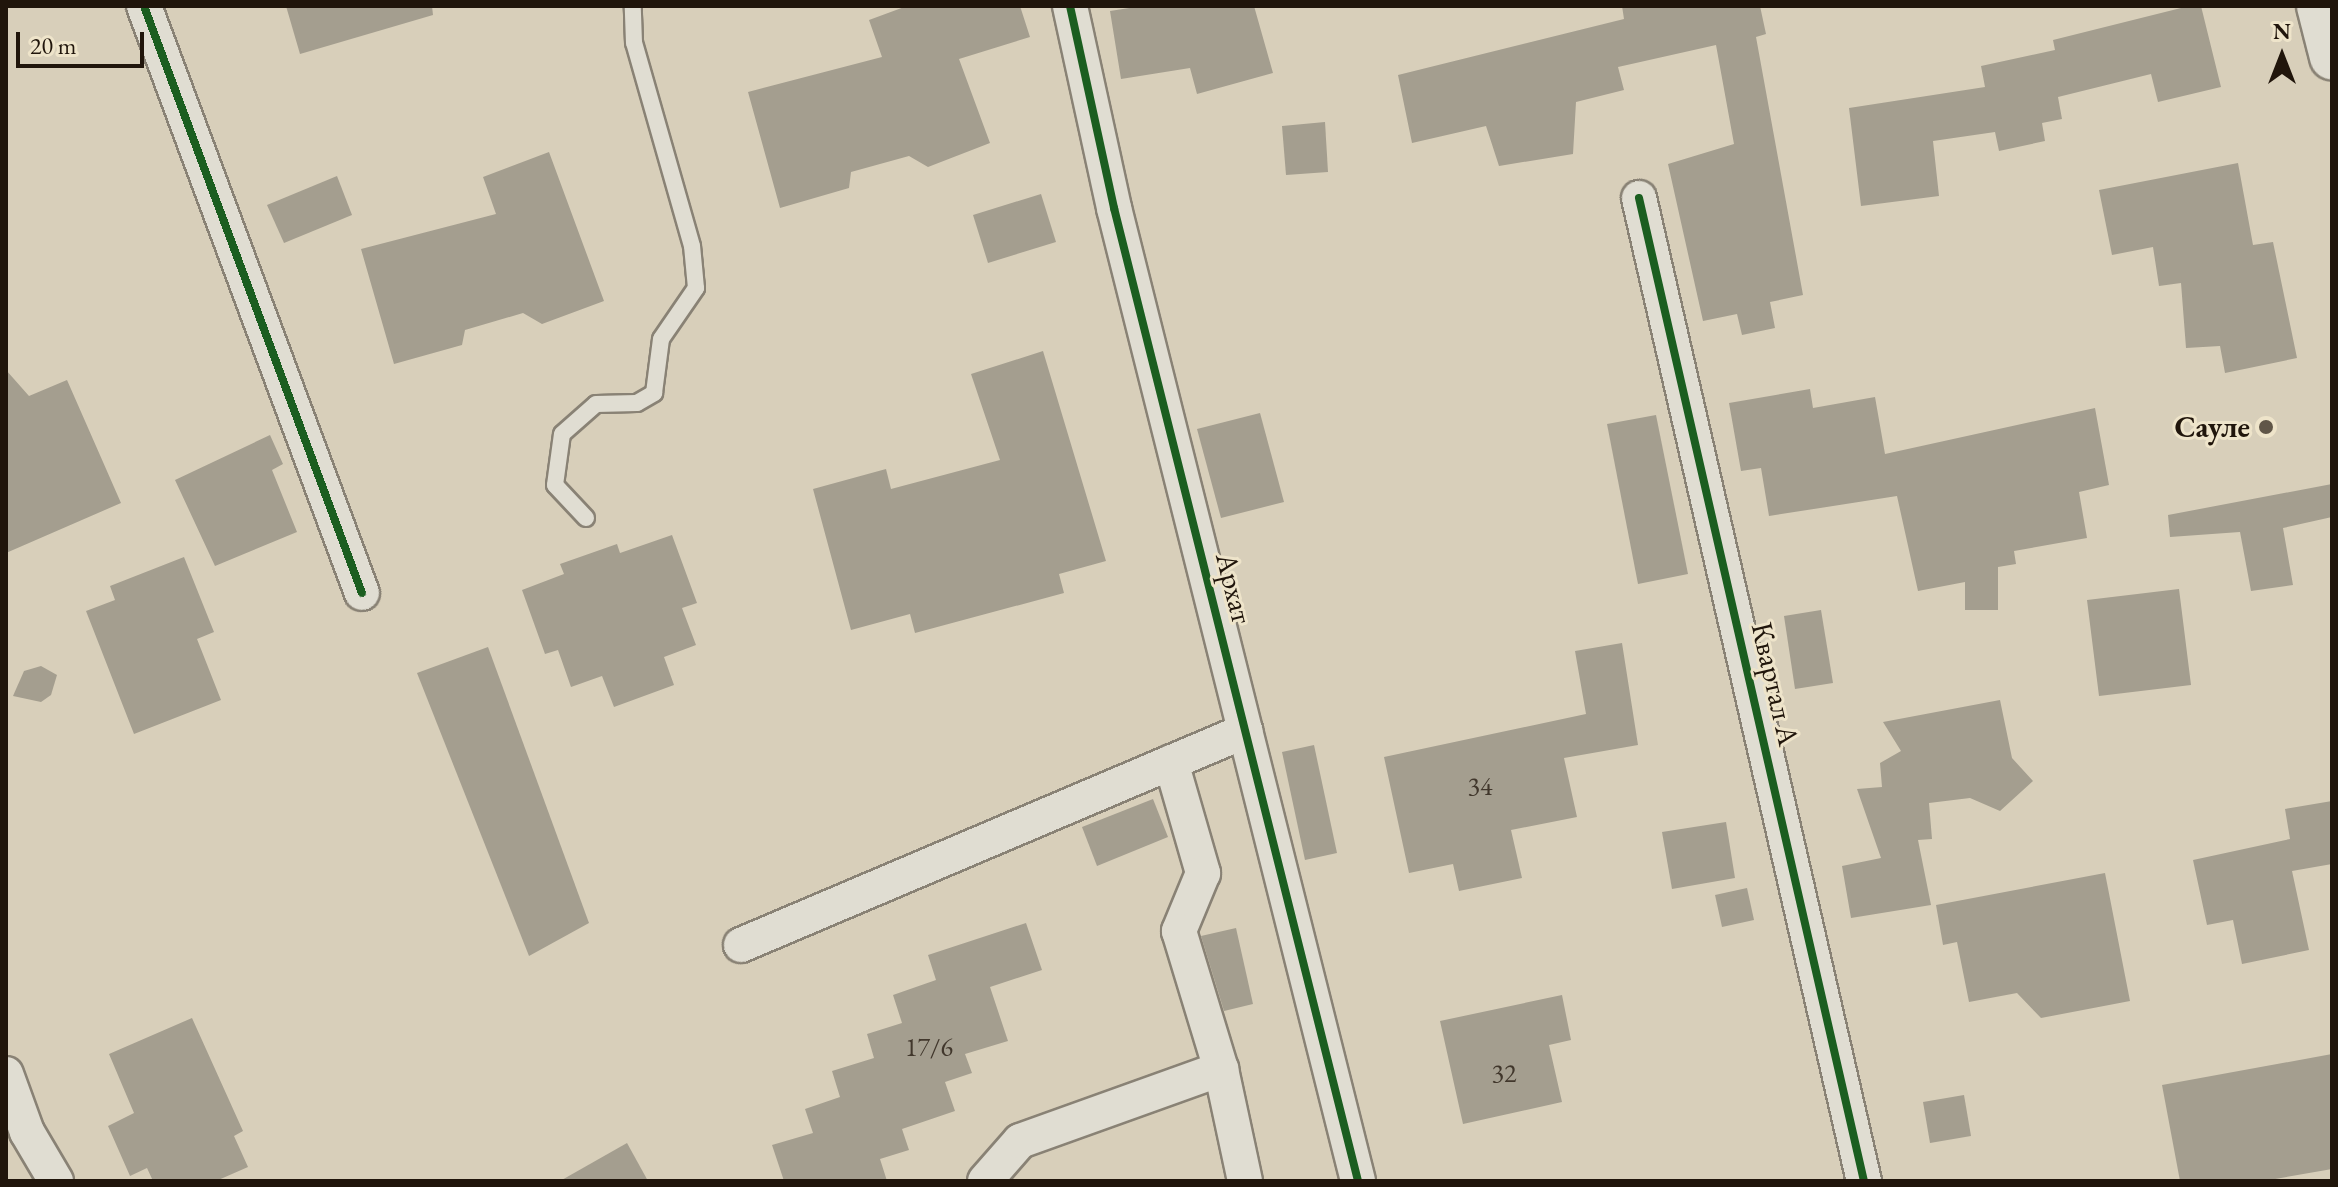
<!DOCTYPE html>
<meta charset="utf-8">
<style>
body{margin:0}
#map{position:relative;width:2338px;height:1187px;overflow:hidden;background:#d8cfba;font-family:"EB Garamond",serif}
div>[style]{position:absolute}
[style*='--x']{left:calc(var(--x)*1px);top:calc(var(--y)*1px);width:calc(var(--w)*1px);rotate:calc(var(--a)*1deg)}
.building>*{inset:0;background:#a49e8f}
.roads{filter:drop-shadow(2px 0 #898275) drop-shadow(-2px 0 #898275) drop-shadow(0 2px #898275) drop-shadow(0 -2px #898275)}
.service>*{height:16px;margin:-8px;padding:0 8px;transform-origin:8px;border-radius:8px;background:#e0ddd2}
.minor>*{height:34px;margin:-17px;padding:0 17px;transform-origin:17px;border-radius:17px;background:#e0ddd2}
.secondary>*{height:44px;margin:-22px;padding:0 22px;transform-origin:22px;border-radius:22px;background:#e0ddd2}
.cycleway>*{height:8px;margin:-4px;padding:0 4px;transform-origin:4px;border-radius:4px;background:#1b5e20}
.dots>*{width:22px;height:22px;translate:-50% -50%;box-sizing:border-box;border:4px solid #eee4ca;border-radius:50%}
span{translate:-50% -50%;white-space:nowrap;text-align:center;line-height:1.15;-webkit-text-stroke:6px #eee4ca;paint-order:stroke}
.number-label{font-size:26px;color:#41372c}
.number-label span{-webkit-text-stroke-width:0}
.poi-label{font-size:30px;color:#20150b;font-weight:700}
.right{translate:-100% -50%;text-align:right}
.street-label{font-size:30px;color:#20150b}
.frame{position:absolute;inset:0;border:8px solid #20150b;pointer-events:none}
.north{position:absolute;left:2242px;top:16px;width:80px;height:80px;-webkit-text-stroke:6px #eee4ca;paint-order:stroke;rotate:0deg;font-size:22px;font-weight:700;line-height:32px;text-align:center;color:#20150b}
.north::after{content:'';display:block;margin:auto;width:28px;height:36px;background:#20150b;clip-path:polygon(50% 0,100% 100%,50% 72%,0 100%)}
.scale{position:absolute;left:16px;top:32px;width:128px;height:36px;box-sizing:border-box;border:4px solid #20150b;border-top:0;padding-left:10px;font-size:24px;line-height:28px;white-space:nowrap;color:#20150b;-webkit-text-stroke:6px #eee4ca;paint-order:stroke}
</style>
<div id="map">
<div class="building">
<i style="clip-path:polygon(286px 6px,432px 6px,433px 15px,300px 54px)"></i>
<i style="clip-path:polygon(907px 6px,1020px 6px,1030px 37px,959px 59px,990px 143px,928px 167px,909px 156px,851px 172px,849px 188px,780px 208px,748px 92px,882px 57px,869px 20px)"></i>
<i style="clip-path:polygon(1142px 6px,1254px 6px,1273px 73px,1197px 94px,1190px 68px,1121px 79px,1110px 11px)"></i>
<i style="clip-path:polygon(1622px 6px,1760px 6px,1766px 34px,1756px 37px,1803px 295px,1770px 302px,1775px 328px,1742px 335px,1737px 314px,1703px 321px,1668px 164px,1734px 144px,1716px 45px,1618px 67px,1624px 90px,1576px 102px,1573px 154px,1499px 166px,1486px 126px,1412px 143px,1398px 75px,1624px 19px)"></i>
<i style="clip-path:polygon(2189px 6px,2201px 6px,2221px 87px,2158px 102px,2151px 74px,2058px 97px,2062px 119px,2042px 123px,2045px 141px,1999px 151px,1995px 132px,1933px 141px,1939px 196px,1861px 206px,1849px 108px,1985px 87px,1981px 66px,2055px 50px,2053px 40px)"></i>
<i style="clip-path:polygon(1325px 122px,1328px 172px,1286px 175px,1282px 126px)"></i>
<i style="clip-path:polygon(549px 152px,604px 301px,542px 324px,523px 313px,465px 330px,462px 345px,394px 364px,361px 249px,496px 214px,483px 177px)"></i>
<i style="clip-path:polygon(2238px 163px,2253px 245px,2273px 242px,2297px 358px,2225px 373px,2220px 346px,2186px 348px,2181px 283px,2159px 286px,2153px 247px,2112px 255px,2099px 190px)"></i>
<i style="clip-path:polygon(337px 176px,352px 215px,284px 243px,267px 205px)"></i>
<i style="clip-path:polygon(1041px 194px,1056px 242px,988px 263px,973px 215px)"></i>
<i style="clip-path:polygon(1043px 351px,1106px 561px,1059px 574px,1064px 593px,915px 633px,910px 614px,851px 630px,813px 489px,886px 469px,891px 489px,1000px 460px,971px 374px)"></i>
<i style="clip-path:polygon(6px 370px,29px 396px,67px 380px,121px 503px,6px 553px)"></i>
<i style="clip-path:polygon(1810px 389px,1813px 408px,1875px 397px,1885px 454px,2095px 408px,2109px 485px,2079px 492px,2087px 538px,2014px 551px,2016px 564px,1998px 567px,1998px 610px,1965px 610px,1965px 582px,1918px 591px,1897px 496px,1769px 516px,1761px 468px,1741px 471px,1729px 403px)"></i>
<i style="clip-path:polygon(1260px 413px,1284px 502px,1221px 518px,1197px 429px)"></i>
<i style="clip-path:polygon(1656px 415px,1688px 574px,1638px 584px,1607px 424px)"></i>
<i style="clip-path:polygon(270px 435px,283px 464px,272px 470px,297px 532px,215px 566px,175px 480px)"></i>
<i style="clip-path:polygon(2332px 484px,2332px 517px,2283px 528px,2293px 585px,2251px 591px,2240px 532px,2170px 537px,2168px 515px)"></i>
<i style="clip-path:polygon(672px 535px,697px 603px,682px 608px,696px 645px,664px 657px,674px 685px,614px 707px,602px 676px,571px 687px,558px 650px,545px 654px,522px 590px,564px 574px,560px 564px,617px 544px,620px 553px)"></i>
<i style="clip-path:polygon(184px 557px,214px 632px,197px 639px,221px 700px,134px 734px,86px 611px,115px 600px,110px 586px)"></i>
<i style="clip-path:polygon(2179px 589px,2191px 685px,2099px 696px,2087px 600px)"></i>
<i style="clip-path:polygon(1821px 610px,1833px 683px,1795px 689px,1784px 616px)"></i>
<i style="clip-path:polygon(1622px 643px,1638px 745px,1564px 758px,1577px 817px,1511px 830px,1522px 878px,1459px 891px,1453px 864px,1409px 873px,1384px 757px,1586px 714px,1575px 651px)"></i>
<i style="clip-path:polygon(488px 647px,589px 923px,529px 956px,417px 673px)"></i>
<i style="clip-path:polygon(41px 666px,57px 675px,51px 695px,41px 702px,13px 696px,24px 671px)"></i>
<i style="clip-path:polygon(2000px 700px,2012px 758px,2033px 781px,2000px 811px,1970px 798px,1929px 803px,1932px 839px,1918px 840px,1931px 905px,1851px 918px,1842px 866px,1881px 858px,1857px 789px,1882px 787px,1880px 763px,1901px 751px,1883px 722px)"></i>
<i style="clip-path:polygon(1314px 745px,1337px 853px,1305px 860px,1282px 752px)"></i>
<i style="clip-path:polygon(1153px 799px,1168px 837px,1097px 866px,1082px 827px)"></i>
<i style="clip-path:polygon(2332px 801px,2332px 864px,2292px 871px,2309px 950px,2242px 964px,2233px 920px,2207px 925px,2193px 860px,2290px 839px,2285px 809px)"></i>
<i style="clip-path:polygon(1726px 822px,1735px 878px,1672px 889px,1662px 832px)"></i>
<i style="clip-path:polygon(2105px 873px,2130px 1001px,2041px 1018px,2017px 993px,1969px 1002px,1957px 942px,1943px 945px,1936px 905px)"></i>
<i style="clip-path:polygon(1747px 888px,1754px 920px,1722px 927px,1715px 895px)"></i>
<i style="clip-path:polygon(1026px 923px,1042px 970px,990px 987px,1008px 1041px,965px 1054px,972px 1073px,945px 1082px,955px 1111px,902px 1129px,909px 1150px,880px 1159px,887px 1181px,784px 1181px,772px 1145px,813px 1133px,805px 1109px,840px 1097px,832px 1071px,874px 1058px,867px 1034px,902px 1023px,893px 995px,936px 980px,928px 955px)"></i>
<i style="clip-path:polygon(1236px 928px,1253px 1004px,1224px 1011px,1201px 936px)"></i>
<i style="clip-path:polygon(1562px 995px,1571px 1040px,1549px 1045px,1562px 1102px,1463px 1124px,1440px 1021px)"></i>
<i style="clip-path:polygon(192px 1018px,243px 1131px,234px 1136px,248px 1167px,216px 1181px,153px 1181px,147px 1168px,130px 1176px,108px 1126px,134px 1113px,109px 1054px)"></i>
<i style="clip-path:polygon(2332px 1054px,2332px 1169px,2264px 1181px,2180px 1181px,2162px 1085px)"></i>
<i style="clip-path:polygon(1964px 1095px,1971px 1136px,1930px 1143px,1923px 1102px)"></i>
<i style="clip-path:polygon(627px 1143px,648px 1181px,560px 1181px)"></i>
</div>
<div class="roads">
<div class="service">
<i style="--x:586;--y:518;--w:45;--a:-133.2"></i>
<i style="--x:555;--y:485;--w:51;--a:-82.2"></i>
<i style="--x:562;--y:434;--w:45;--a:-41.4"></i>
<i style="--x:596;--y:404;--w:41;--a:-1.4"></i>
<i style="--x:637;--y:403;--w:20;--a:-30"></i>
<i style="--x:654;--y:393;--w:54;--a:-82.6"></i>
<i style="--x:661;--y:339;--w:62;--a:-55.5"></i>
<i style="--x:696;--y:288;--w:42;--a:-95.4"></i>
<i style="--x:692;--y:246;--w:211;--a:-105.9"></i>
<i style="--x:634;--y:43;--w:37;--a:-92"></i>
</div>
<div class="minor">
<i style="--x:144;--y:6;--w:626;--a:69.63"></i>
<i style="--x:1070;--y:6;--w:207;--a:77.7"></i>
<i style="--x:1114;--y:208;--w:1003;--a:75.92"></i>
<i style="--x:1639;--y:198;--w:1008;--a:77.11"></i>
<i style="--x:1171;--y:762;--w:116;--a:73.9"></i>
<i style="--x:1203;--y:873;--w:63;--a:112.5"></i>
<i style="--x:1179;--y:931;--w:144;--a:73.1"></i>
<i style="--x:1221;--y:1069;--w:115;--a:77.9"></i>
<i style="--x:741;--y:945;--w:548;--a:-23.01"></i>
<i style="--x:6;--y:1074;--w:62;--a:70.1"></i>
<i style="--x:27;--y:1132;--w:57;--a:59.4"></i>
<i style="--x:985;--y:1181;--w:53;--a:-48.8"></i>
<i style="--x:1020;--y:1141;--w:214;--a:-19.7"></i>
</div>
<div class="secondary">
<i style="--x:2319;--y:6;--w:53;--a:75.7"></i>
</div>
</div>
<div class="cycleway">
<i style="--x:144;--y:6;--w:626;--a:69.63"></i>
<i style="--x:1070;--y:6;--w:207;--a:77.7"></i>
<i style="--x:1114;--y:208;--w:1003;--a:75.92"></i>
<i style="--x:1639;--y:198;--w:1008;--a:77.11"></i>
</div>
<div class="dots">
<i style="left:2266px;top:427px;background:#605648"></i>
</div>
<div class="number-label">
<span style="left:1480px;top:787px">34</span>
<span style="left:929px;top:1048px">17/6</span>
<span style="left:1504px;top:1074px">32</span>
</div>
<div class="poi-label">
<span class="right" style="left:2250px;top:427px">Сауле</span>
</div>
<div class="street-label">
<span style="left:1234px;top:588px;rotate:76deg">Архат</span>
<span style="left:1775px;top:684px;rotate:77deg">Квартал А</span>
</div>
<div class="frame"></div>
<div class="north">N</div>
<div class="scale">20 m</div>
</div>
